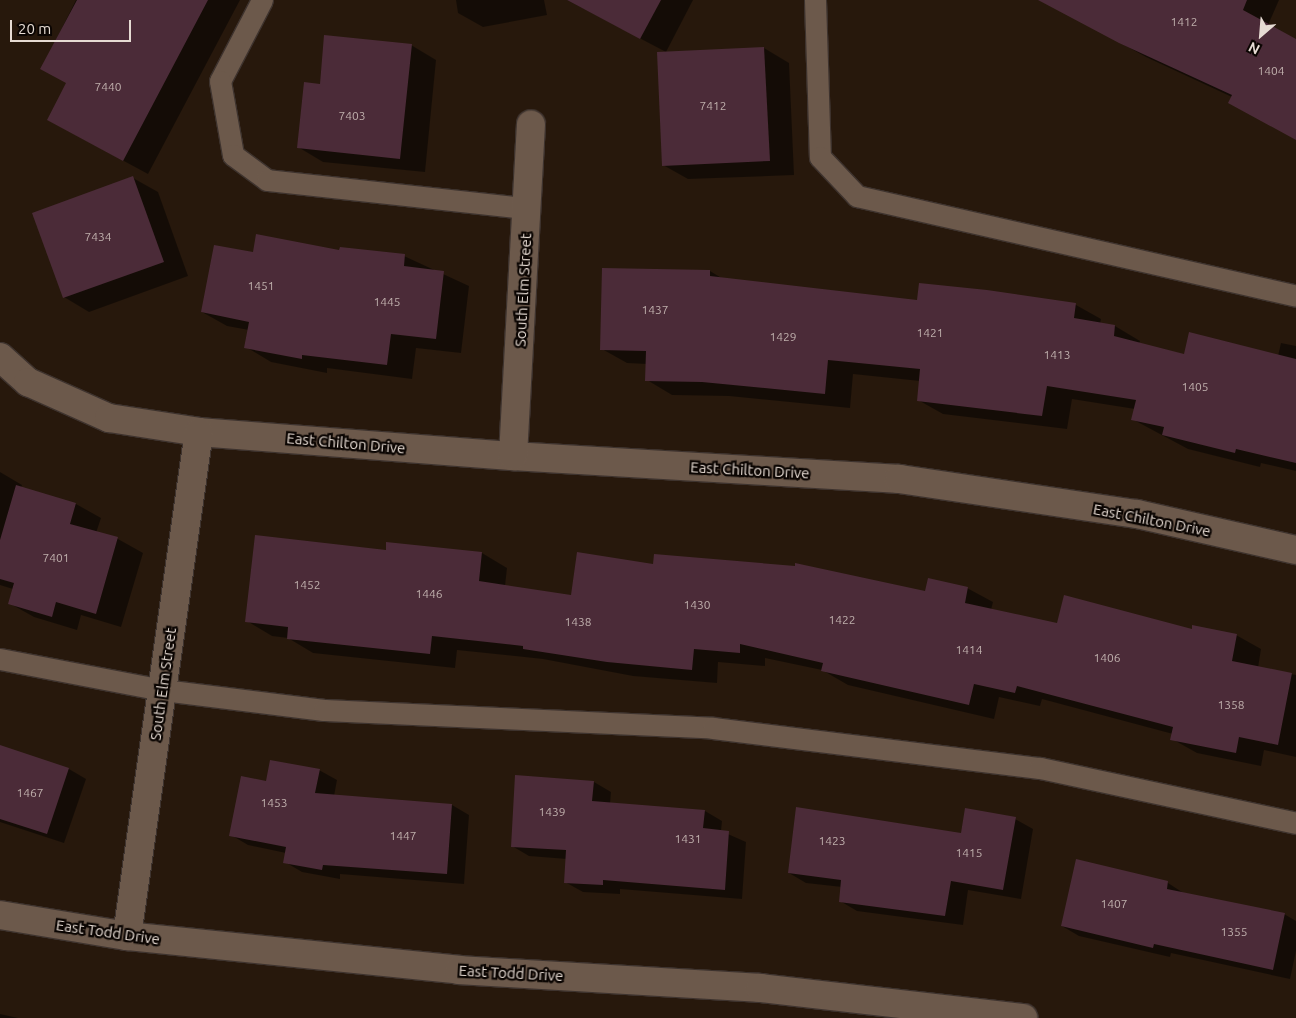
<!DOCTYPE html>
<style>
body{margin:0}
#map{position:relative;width:1296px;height:1018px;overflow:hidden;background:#27180c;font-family:Ubuntu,sans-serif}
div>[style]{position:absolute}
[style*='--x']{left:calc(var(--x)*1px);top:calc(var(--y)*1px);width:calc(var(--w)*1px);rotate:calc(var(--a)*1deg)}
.shadow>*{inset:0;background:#0007}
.building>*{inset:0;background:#4b2b38}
.roads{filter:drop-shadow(1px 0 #3e332e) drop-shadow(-1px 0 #3e332e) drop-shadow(0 1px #3e332e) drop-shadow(0 -1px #3e332e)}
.service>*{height:21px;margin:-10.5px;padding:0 10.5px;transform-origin:10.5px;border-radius:10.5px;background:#6c594b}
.minor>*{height:28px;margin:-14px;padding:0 14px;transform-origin:14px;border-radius:14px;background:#6c594b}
span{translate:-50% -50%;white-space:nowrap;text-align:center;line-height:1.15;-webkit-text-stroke:4.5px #0b0502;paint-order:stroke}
.number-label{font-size:12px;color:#bfafac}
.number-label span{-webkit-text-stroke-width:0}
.street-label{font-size:15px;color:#e6dbd3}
.north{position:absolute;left:1236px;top:10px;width:50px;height:50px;-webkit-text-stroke:4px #0b0502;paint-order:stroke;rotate:207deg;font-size:14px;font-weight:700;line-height:20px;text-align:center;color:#e6dbd3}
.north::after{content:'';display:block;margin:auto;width:18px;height:22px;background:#e6dbd3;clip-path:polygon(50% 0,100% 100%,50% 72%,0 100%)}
.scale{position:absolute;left:10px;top:20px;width:121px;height:22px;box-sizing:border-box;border:2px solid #e6dbd3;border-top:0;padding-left:6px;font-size:15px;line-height:18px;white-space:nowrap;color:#e6dbd3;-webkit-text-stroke:4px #0b0502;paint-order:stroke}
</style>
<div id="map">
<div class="shadow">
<i style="clip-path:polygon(76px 0,240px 0,148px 174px,48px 120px,68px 83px,42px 68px)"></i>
<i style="clip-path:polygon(456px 0,544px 0,547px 15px,483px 27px,458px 13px)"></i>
<i style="clip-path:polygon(567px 0,693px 0,666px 52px)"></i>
<i style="clip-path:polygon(1043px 0,1279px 0,1268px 25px,1296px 40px,1296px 140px,1232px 97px,1146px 57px)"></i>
<i style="clip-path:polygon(411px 45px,436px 60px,425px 172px,323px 162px,298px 147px,321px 85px)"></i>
<i style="clip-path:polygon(764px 48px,789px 63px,794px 175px,688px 179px,663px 165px)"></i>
<i style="clip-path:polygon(133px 178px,158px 192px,188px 276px,89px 312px,64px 297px)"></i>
<i style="clip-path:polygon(340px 252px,404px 256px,469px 286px,461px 353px,416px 348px,412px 379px,327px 368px,327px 373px,271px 362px,246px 347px,249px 330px,227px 326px,202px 312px,254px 253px)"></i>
<i style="clip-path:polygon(710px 271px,723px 279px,918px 302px,1076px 305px,1101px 319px,1100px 324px,1115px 326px,1140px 341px,1139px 344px,1185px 355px,1278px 356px,1281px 343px,1296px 346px,1296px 471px,1261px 463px,1260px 467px,1188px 449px,1132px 419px,1135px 409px,1072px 399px,1067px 429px,943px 414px,918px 400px,920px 381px,853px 374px,850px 408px,729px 396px,672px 395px,647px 380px,647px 364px,627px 363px,602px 349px)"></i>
<i style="clip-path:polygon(0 472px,22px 485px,21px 488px,76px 504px,101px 518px,96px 533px,118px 539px,143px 553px,121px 627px,81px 615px,77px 630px,34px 617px,9px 603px,13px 589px,0 585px)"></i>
<i style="clip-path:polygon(387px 551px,482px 553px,507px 568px,505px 586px,572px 596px,654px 566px,926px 593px,967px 588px,993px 602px,991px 610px,1057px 624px,1236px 635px,1261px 649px,1258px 668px,1296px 675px,1296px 757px,1264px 750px,1261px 766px,1197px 753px,1172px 739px,1173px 734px,1042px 699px,1040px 706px,999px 697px,994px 719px,848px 685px,822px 670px,765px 658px,765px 666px,718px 662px,717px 683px,633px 676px,543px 659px,457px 650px,455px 668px,313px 653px,288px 638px,272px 636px,247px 621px)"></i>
<i style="clip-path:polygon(0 746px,69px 769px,86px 779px,64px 843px,0 822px)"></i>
<i style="clip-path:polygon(319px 770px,337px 780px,334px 796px,452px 805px,469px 815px,464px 884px,340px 874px,340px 879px,302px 872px,285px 862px,286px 853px,248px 845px,231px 835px,267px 782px)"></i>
<i style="clip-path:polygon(594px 782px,611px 792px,610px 804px,705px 811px,722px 821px,721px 831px,746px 842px,742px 899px,620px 889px,620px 894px,583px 892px,565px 882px,567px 859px,529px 856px,512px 846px)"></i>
<i style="clip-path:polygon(1015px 819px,1033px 829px,1021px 899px,968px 890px,963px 925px,857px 911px,840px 901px,842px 887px,806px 883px,789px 873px,962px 834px)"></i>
<i style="clip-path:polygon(1077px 861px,1168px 883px,1185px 894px,1284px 914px,1296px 921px,1296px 951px,1290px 979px,1171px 953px,1170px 957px,1079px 936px,1062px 926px)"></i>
<i style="clip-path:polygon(0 1014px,18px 1018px,0 1018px)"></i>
</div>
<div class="building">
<i style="clip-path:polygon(77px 0,208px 0,123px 161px,47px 120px,66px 83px,40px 69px)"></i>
<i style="clip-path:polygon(567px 0,661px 0,640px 39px)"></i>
<i style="clip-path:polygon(1038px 0,1247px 0,1243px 10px,1296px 39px,1296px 140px,1228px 103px,1232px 95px,1119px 43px)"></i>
<i style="clip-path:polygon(324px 35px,412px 44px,400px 159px,297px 148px,304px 82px,320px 84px)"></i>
<i style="clip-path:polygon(764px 47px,770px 161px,662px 166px,657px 52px)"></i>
<i style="clip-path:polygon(133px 176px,164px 262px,63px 298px,32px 213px)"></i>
<i style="clip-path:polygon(256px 234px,339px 250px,340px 247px,405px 254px,404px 266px,444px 271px,436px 339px,391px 334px,387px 365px,302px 355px,302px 359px,244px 348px,249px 322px,201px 312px,214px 245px,253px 252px)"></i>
<i style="clip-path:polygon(602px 268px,710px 270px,710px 276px,917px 300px,919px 283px,987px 290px,1076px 303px,1074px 318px,1115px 325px,1114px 336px,1184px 354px,1189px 332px,1296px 359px,1296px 463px,1236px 449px,1235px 453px,1162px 435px,1164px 427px,1131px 420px,1136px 400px,1047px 386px,1042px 416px,917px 401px,920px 369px,828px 360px,825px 394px,702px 382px,645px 381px,646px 351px,600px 350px)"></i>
<i style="clip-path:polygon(16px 485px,76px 503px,70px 524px,118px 537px,96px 614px,56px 602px,52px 617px,8px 604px,14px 583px,0 579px,0 540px)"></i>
<i style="clip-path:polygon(255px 535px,386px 550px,386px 542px,482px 552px,479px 581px,571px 595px,577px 552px,653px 564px,654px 554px,795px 566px,795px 563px,925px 591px,928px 578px,968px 587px,965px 603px,1057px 623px,1064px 595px,1192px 629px,1192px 625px,1237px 634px,1232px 661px,1292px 673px,1278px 745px,1239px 737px,1236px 753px,1170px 740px,1173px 727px,1017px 686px,1015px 693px,974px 684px,969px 705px,821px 671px,823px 663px,740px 644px,740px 653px,694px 649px,692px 670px,607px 662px,523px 649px,523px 646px,432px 636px,430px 654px,287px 639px,288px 627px,245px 622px)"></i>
<i style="clip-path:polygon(0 745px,69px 768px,47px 834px,0 819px)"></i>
<i style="clip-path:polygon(270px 760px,320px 769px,315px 793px,452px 804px,447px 874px,323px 865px,322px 870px,283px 863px,286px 847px,229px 836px,241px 776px,266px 781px)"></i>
<i style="clip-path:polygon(515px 775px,594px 781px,592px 801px,705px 810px,703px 828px,729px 831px,725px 890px,603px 880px,603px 885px,564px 883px,566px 850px,511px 847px)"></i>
<i style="clip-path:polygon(796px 807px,961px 833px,965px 808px,1016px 817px,1003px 890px,951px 881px,945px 916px,839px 902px,841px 880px,788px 873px)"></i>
<i style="clip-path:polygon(1076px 859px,1168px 881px,1167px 889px,1285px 913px,1273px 970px,1154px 944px,1153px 948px,1061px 926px)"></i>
</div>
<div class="roads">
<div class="service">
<i style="--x:262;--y:0;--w:91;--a:117.4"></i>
<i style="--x:220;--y:81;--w:75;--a:80"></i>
<i style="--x:233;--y:155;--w:42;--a:36.3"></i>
<i style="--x:267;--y:180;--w:261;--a:6.2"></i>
<i style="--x:815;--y:0;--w:157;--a:88.2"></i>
<i style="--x:820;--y:157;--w:54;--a:46.5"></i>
<i style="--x:857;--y:196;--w:450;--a:12.8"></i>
<i style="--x:0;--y:659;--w:166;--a:10.8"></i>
<i style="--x:163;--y:690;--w:162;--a:7.1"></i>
<i style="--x:324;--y:710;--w:389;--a:2.6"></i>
<i style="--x:713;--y:728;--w:329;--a:7"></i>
<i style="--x:1040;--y:768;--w:262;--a:12.1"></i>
</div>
<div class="minor">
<i style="--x:0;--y:357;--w:38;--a:42"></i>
<i style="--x:28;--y:382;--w:89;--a:24"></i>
<i style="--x:109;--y:418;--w:91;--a:8.8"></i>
<i style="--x:199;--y:432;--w:315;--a:4.4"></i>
<i style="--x:513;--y:456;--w:387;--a:3.4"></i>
<i style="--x:899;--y:479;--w:241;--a:8.4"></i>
<i style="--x:1137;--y:514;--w:163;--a:12.8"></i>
<i style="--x:513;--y:456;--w:332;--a:-86.9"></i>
<i style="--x:0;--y:915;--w:129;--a:9.4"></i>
<i style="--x:127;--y:936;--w:334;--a:5.8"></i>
<i style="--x:459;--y:970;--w:302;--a:3.4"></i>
<i style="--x:760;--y:988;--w:265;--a:6.5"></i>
<i style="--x:127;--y:936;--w:509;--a:-81.87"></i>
</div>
</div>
<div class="number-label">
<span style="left:1184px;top:22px">1412</span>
<span style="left:1271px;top:71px">1404</span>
<span style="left:108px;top:87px">7440</span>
<span style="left:713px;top:106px">7412</span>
<span style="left:352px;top:116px">7403</span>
<span style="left:98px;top:237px">7434</span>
<span style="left:261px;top:286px">1451</span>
<span style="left:387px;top:302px">1445</span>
<span style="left:655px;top:310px">1437</span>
<span style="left:930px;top:333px">1421</span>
<span style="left:783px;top:337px">1429</span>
<span style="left:1057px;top:355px">1413</span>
<span style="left:1195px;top:387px">1405</span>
<span style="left:56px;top:558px">7401</span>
<span style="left:307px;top:585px">1452</span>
<span style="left:429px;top:594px">1446</span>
<span style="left:697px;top:605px">1430</span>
<span style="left:842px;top:620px">1422</span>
<span style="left:578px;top:622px">1438</span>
<span style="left:969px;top:650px">1414</span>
<span style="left:1107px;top:658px">1406</span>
<span style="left:1231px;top:705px">1358</span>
<span style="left:30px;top:793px">1467</span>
<span style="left:274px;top:803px">1453</span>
<span style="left:552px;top:812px">1439</span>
<span style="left:403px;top:836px">1447</span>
<span style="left:688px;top:839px">1431</span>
<span style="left:832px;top:841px">1423</span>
<span style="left:969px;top:853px">1415</span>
<span style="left:1114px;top:904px">1407</span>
<span style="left:1234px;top:932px">1355</span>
</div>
<div class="street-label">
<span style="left:523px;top:290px;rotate:-87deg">South Elm Street</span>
<span style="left:346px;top:443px;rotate:5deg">East Chilton Drive</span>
<span style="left:750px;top:470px;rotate:3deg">East Chilton Drive</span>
<span style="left:1152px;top:520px;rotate:11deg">East Chilton Drive</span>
<span style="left:163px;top:684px;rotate:-82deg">South Elm Street</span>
<span style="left:108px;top:932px;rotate:8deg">East Todd Drive</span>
<span style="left:511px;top:973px;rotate:3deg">East Todd Drive</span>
</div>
<div class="north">N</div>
<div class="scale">20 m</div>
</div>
